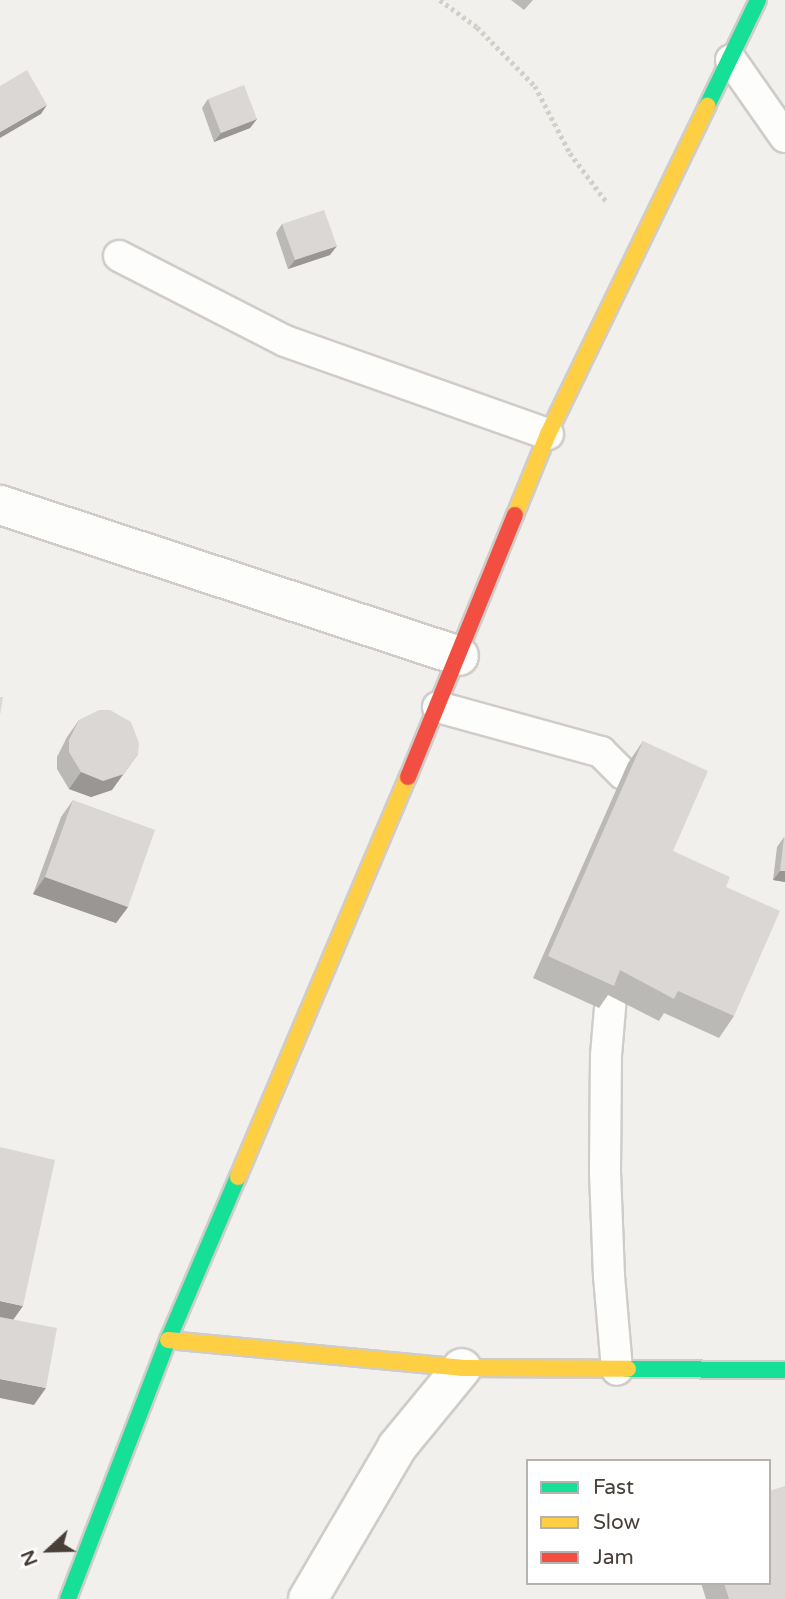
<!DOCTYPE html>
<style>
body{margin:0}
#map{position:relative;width:785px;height:1599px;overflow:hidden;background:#f2f0ed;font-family:"Varela Round",sans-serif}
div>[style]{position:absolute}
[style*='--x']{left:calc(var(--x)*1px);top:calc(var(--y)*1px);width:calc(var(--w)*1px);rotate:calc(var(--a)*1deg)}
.path>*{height:4.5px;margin-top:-2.25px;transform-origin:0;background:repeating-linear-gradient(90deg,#d2cfcb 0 3.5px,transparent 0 7px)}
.roads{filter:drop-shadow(2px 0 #cfccc9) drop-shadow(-2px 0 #cfccc9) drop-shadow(0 2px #cfccc9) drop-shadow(0 -2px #cfccc9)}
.lane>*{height:30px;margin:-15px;padding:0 15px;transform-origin:15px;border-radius:15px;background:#fdfdfc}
.street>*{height:38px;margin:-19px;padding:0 19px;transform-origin:19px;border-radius:19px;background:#fdfdfc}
.fast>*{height:16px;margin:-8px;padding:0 8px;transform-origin:8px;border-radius:8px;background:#16e098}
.slow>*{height:16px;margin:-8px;padding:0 8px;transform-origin:8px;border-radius:8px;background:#ffcf43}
.jam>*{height:16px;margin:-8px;padding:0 8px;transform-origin:8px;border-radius:8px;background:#f24e42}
.wall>*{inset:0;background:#bbb9b6}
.shaded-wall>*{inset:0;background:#999694}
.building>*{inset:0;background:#dad7d4}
span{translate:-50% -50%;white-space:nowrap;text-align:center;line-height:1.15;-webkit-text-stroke:6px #fff;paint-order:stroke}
.legend{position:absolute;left:526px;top:1459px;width:245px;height:126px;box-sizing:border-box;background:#fff;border:2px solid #b7b2af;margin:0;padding:9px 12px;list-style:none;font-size:21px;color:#4a3f38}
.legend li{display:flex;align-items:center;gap:14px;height:35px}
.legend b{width:35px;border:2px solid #b7b2af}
.north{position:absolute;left:14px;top:1515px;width:70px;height:70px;-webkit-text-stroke:5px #fff;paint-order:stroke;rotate:248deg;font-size:19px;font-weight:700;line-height:28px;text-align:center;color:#4a3f38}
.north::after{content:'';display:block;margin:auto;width:24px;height:32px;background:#4a3f38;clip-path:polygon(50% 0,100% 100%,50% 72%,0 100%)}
</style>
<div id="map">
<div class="path">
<i style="--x:440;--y:0;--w:46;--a:36.1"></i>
<i style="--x:477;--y:27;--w:83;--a:45.5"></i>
<i style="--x:535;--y:86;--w:76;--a:62.4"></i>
<i style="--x:570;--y:153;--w:60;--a:53.1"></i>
</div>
<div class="roads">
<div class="lane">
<i style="--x:731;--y:60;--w:94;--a:55"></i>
<i style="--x:119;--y:256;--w:186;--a:27.1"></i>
<i style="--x:285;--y:341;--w:279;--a:19.5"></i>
<i style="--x:438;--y:707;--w:169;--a:15.4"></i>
<i style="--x:601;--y:752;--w:31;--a:45"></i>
<i style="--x:611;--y:996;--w:60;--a:94.8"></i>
<i style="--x:606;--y:1056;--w:116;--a:90.5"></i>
<i style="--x:605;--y:1172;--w:104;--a:87.8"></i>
<i style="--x:609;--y:1276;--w:94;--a:85.1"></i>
</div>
<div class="street">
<i style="--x:0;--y:505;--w:483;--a:18.2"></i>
<i style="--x:308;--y:1599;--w:176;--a:-59.6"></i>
<i style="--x:397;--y:1447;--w:102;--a:-50.6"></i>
</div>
<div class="fast">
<i style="--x:707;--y:106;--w:118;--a:-64.3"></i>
<i style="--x:628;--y:1369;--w:157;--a:0.4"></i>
<i style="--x:68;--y:1599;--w:278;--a:-68.9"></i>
<i style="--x:168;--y:1340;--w:177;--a:-66.8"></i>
</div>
<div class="slow">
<i style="--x:515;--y:515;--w:87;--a:-67.8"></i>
<i style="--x:548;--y:434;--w:365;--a:-64.1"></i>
<i style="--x:238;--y:1177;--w:435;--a:-67"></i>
<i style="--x:168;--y:1340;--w:295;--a:5.4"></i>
<i style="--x:462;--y:1368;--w:166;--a:0.3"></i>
</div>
<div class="jam">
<i style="--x:408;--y:777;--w:283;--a:-67.8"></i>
</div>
</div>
<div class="wall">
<i style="clip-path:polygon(511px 0,533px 0,524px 10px)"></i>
<i style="clip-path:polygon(208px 99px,257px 119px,250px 128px,214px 142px,202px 108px)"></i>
<i style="clip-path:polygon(282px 224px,330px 255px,288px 269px,276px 233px)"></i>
<i style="clip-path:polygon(79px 720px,112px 790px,91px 797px,69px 789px,57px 769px,57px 757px,67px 737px)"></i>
<i style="clip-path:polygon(643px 741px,673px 851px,726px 887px,734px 1016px,719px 1038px,664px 1013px,659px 1021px,608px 995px,599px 1008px,533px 978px,628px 763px)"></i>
<i style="clip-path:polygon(73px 800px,128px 907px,116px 923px,33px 894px,61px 817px)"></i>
<i style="clip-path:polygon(784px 837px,785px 882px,773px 880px,777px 847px)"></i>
<i style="clip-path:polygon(701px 1583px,769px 1583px,785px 1599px,706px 1599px)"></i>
</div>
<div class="shaded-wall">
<i style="clip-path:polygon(47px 105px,41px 114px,0 138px,0 132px)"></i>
<i style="clip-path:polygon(257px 119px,250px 128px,214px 142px,221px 133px)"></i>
<i style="clip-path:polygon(337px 246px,330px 255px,288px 269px,295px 260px)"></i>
<i style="clip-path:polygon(138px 754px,112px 790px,91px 797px,69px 789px,81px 772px)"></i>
<i style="clip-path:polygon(780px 871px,785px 871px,785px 882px,773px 880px)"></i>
<i style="clip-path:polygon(45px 877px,128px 907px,116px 923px,33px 894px)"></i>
<i style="clip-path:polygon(0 1301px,23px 1306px,11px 1323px,0 1320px)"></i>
<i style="clip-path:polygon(0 1379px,46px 1388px,34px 1405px,0 1398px)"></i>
</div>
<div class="building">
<i style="clip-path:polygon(27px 70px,47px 105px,0 132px,0 86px)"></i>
<i style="clip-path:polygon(244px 85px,257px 119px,221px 133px,208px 99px)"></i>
<i style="clip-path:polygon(324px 210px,337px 246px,295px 260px,282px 224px)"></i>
<i style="clip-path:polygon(0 697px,3px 697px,0 715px)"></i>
<i style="clip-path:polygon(99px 710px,110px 710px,131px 722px,139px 743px,138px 754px,124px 774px,103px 781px,81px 772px,69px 752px,69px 740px,79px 720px)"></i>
<i style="clip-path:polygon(643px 741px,708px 771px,673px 851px,730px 877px,726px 887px,780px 911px,734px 1016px,678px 991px,674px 999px,620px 970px,614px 986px,548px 956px)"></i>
<i style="clip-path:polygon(73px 800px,155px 830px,128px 907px,45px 877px)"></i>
<i style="clip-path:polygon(784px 837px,785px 837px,785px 871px,780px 871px)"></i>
<i style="clip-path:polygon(0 1147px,55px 1160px,23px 1306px,0 1301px)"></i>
<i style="clip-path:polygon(0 1317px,57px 1328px,46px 1388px,0 1379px)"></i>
<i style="clip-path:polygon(785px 1486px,785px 1599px,729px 1599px,724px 1583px,769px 1583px,769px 1491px)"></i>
</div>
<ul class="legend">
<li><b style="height:9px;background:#16e098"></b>Fast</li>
<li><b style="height:9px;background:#ffcf43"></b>Slow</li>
<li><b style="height:9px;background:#f24e42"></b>Jam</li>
</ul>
<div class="north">N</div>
</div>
